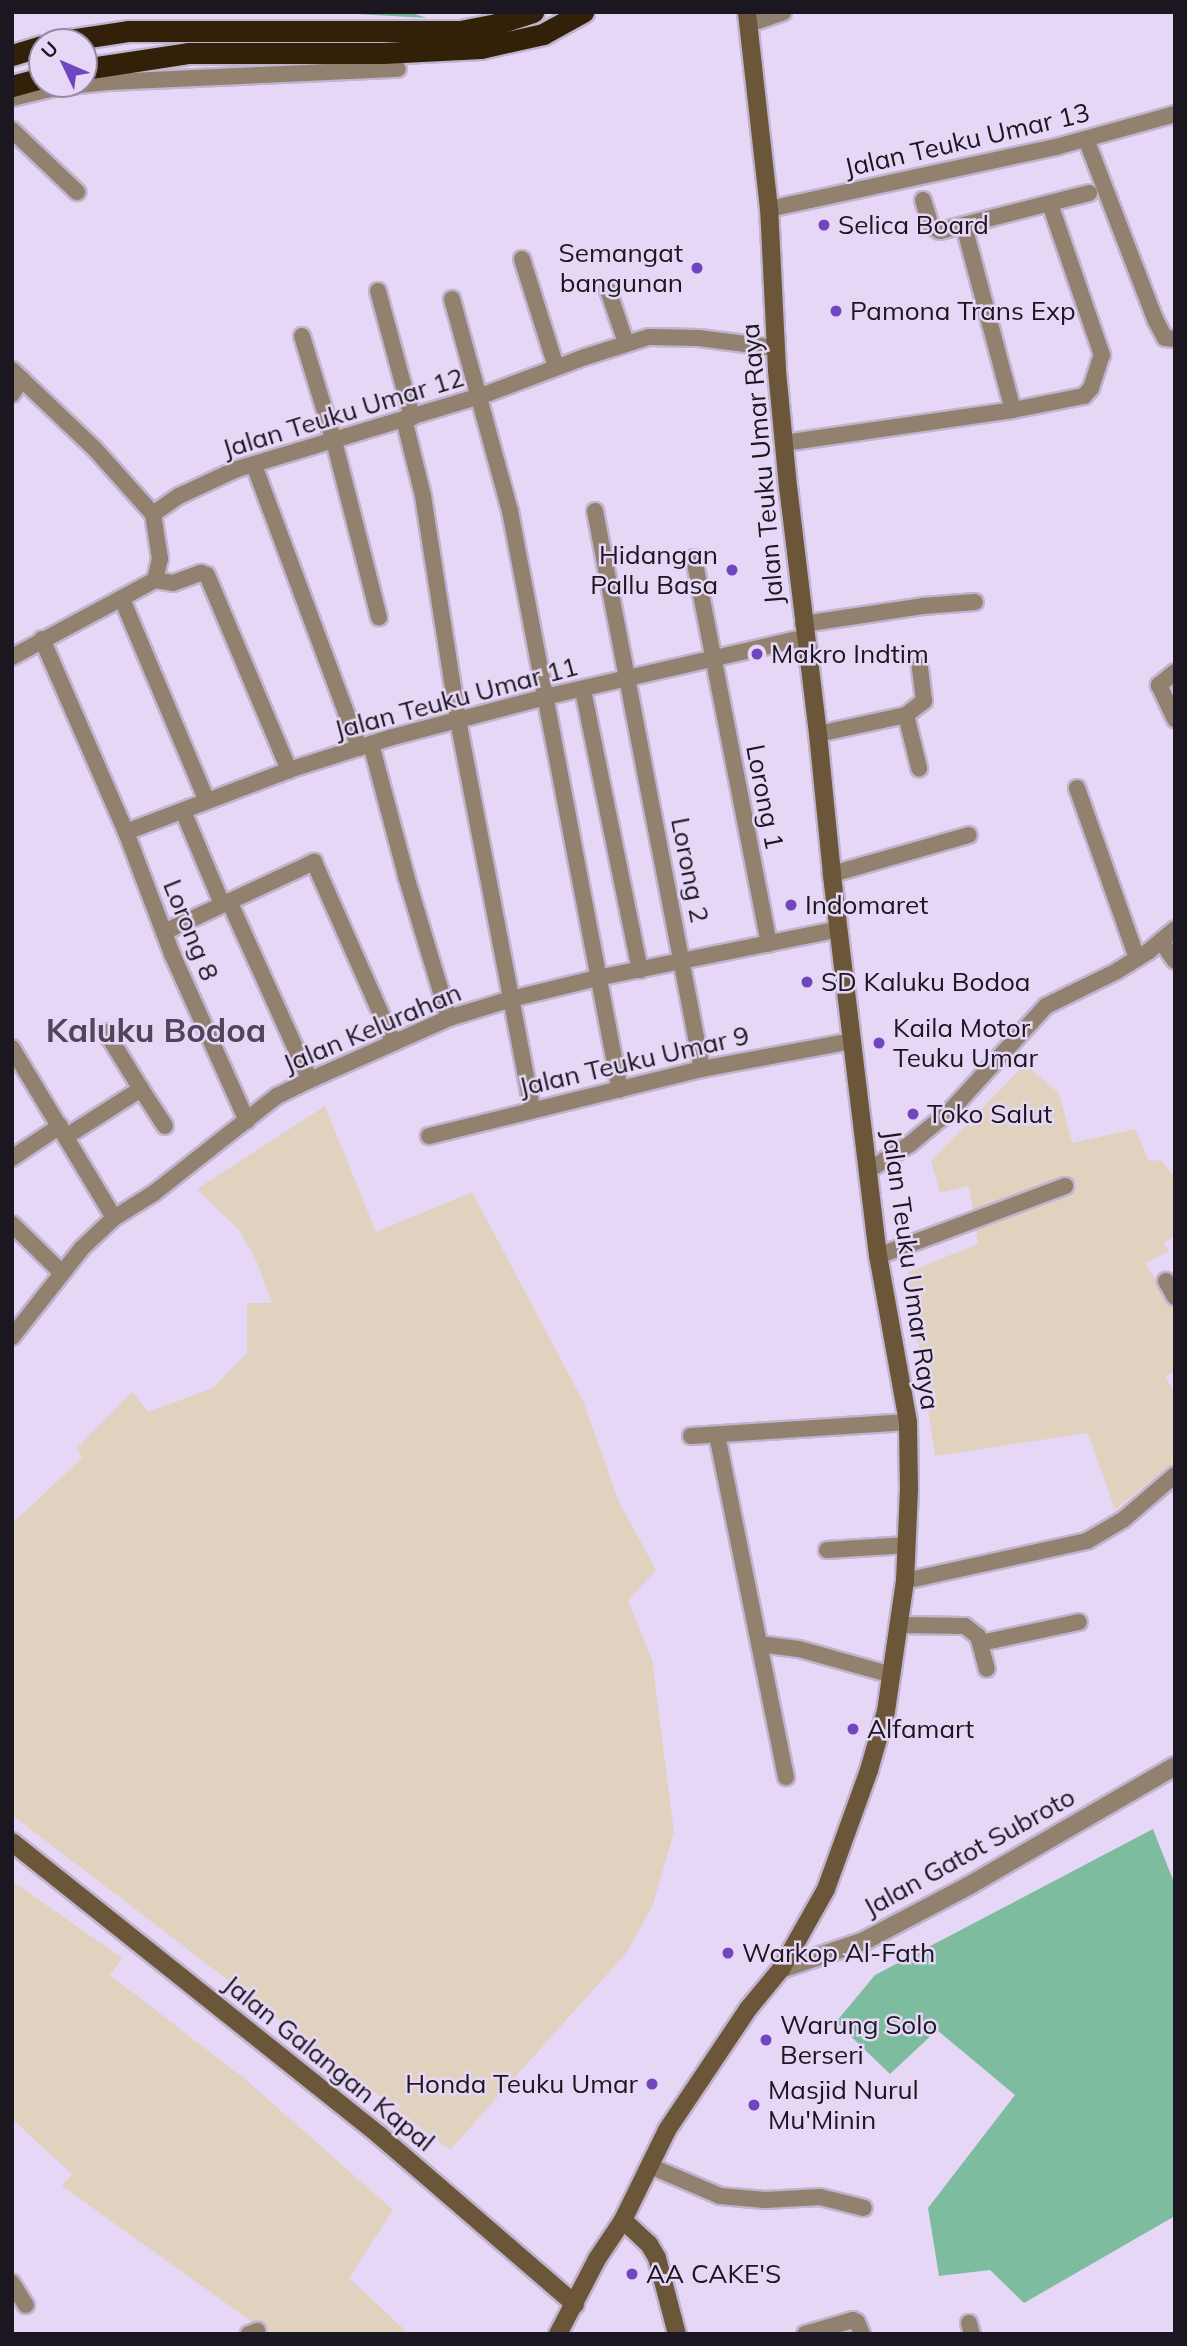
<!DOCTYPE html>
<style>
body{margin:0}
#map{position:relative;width:1187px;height:2346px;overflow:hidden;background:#e6d7f6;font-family:Mulish,sans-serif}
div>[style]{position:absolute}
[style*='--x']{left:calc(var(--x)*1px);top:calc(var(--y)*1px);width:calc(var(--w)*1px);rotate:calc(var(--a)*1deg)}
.industrial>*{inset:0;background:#e0d2bf}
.forest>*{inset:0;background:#7ebca0}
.roads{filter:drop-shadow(2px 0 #c1b4cf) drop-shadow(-2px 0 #c1b4cf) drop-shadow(0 2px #c1b4cf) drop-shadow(0 -2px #c1b4cf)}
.minor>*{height:16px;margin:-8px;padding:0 8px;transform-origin:8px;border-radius:8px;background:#91816e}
.tertiary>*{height:18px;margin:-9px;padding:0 9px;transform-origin:9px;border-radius:9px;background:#91816e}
.secondary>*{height:18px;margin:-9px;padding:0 9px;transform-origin:9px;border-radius:9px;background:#6b5639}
.motorway>*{height:21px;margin:-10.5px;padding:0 10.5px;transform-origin:10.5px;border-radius:10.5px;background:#322108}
.dots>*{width:19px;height:19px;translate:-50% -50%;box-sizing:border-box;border:4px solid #e6d7f6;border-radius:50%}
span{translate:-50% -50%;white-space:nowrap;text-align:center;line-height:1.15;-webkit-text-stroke:5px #e6d7f6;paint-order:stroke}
.street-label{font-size:26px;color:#1b1620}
.poi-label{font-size:26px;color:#1b1620}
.left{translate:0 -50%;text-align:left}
.right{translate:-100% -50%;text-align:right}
.district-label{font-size:33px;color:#51445d;font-weight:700}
.frame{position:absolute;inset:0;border:14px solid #1b1620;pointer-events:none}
.north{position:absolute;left:28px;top:28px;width:70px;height:70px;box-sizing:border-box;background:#e6d7f6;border:2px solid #958aa0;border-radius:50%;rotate:314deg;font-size:19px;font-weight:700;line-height:28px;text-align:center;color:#1b1620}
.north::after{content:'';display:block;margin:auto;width:24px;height:32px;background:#7145bd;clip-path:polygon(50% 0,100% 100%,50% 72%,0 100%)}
</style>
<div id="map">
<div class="industrial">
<i style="clip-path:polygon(1025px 1064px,1059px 1093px,1072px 1143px,1135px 1129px,1149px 1161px,1161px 1160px,1175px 1178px,1175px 1236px,1163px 1243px,1170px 1250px,1145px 1264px,1175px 1309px,1175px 1371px,1165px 1377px,1175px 1392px,1175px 1461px,1115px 1510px,1088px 1433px,935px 1456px,908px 1272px,978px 1244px,969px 1186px,940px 1193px,931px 1161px)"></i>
<i style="clip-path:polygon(325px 1106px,376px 1232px,472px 1192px,583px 1401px,619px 1502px,656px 1570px,628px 1601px,652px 1660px,674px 1832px,653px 1905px,627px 1952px,450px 2150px,12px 1815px,12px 1524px,82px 1458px,77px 1448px,132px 1392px,148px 1412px,213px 1388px,247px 1353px,247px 1303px,272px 1303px,256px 1260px,239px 1230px,197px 1189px)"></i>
<i style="clip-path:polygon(12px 1881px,122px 1958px,110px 1975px,245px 2079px,393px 2210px,349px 2278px,409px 2334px,269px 2334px,62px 2186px,72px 2174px,12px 2119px)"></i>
</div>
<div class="forest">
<i style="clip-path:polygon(338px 12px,409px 12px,427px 18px,339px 13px)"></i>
<i style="clip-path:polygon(1153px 1829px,1175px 1885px,1175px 2216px,1024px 2303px,990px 2270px,939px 2276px,928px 2208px,1015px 2095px,937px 2030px,890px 2074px,836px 2022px,875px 1975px)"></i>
</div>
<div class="roads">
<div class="minor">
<i style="--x:749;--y:24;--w:36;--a:-19"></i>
<i style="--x:12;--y:98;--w:48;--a:-13.2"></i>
<i style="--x:59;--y:87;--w:49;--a:-5.8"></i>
<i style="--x:108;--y:82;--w:290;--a:-2.6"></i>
<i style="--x:12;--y:130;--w:90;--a:43.6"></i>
<i style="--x:1086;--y:139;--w:195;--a:69"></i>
<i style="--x:1156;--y:321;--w:19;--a:62"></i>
<i style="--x:1165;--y:338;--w:10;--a:6"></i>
<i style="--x:923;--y:200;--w:27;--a:73"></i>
<i style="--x:931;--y:226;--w:10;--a:29"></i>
<i style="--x:940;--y:231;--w:154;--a:-14.3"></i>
<i style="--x:769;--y:209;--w:294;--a:-12.2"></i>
<i style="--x:1056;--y:147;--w:123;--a:-15.5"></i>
<i style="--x:964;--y:226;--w:190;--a:75.1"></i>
<i style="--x:522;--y:259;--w:113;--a:72.5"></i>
<i style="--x:608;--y:290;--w:56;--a:71.2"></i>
<i style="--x:378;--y:291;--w:131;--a:74.9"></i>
<i style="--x:452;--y:299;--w:220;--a:74.7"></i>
<i style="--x:510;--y:511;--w:589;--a:79.24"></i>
<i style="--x:302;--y:336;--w:110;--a:73.1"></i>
<i style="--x:334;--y:441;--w:182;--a:75.7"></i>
<i style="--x:12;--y:370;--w:113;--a:43.6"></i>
<i style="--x:94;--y:448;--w:89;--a:48.2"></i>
<i style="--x:12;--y:394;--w:18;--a:-56"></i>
<i style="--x:404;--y:419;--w:79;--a:76.1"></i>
<i style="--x:423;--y:496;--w:227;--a:81.1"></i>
<i style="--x:458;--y:720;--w:395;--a:79.2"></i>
<i style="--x:784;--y:443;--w:231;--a:-8.2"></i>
<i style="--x:1013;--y:410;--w:72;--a:-11.2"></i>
<i style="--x:1084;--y:396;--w:11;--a:-49"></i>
<i style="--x:1091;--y:388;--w:35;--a:-72"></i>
<i style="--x:1102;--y:355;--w:160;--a:-109"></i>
<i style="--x:254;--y:465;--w:302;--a:69.6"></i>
<i style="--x:595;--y:511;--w:568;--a:79.14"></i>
<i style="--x:694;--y:558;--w:393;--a:79"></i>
<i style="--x:155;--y:580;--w:18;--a:9"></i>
<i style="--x:173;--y:583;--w:30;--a:-20"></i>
<i style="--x:201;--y:573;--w:6;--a:18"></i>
<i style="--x:207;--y:575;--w:212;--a:67.2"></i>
<i style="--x:122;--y:599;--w:219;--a:67.2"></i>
<i style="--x:803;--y:624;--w:121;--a:-8.5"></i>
<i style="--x:923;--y:606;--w:52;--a:-4.4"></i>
<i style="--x:42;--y:639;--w:210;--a:66.5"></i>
<i style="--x:126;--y:832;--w:130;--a:69.3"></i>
<i style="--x:172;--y:954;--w:183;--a:65.8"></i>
<i style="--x:12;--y:657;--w:162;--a:-28.3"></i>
<i style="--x:155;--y:580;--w:22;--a:-77"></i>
<i style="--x:160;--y:559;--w:46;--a:-98.8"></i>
<i style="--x:153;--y:514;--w:32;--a:-35"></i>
<i style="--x:179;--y:496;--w:64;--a:-25"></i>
<i style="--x:237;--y:469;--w:255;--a:-16.7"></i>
<i style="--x:481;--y:396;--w:111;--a:-20.6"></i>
<i style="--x:585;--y:357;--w:67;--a:-17.4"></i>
<i style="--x:649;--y:337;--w:50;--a:1.1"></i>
<i style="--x:699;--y:338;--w:78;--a:7.4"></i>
<i style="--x:1175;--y:672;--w:21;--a:141"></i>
<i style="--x:1159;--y:685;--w:38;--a:65"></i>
<i style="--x:583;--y:690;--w:286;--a:78.5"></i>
<i style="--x:906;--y:715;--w:23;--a:-38"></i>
<i style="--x:924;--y:701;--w:35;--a:-97"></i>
<i style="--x:818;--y:734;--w:90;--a:-12.2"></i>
<i style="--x:906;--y:715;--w:55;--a:76.2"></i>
<i style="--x:371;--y:744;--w:137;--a:75.1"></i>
<i style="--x:406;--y:876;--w:148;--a:73.2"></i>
<i style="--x:1077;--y:788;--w:180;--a:70.6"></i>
<i style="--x:183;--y:811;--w:101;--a:67.2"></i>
<i style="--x:126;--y:832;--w:174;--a:-20.8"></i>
<i style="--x:289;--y:770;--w:105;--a:-17.7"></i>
<i style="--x:389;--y:738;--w:161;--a:-14.7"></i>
<i style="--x:545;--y:697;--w:268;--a:-12.9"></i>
<i style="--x:832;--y:874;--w:142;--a:-15.9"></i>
<i style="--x:229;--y:901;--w:196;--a:65.7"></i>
<i style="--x:164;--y:932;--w:166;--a:-25"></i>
<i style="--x:314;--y:862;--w:196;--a:66.2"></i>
<i style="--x:1161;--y:941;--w:24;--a:55"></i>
<i style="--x:12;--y:1048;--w:198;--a:59"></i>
<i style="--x:141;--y:1089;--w:44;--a:57"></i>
<i style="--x:67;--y:1136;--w:88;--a:-32.4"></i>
<i style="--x:141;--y:1089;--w:67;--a:-121.6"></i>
<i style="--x:429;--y:1136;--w:281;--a:-13.8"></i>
<i style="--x:702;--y:1069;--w:152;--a:-10.6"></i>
<i style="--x:12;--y:1158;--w:58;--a:-33.7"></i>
<i style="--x:869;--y:1170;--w:49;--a:-32.4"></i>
<i style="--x:910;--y:1144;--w:55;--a:-39.8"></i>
<i style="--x:952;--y:1109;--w:139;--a:-47.6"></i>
<i style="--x:1046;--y:1006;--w:79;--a:-26.2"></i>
<i style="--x:1117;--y:971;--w:38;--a:-32"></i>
<i style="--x:1149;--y:951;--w:34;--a:-40"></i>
<i style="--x:12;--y:1224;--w:70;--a:44.4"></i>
<i style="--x:878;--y:1256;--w:200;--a:-20.5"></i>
<i style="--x:1166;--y:1281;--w:18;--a:61"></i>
<i style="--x:12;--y:1337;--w:113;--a:-51.8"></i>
<i style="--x:82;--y:1248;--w:44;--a:-43.2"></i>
<i style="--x:114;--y:1218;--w:47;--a:-32"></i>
<i style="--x:154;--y:1193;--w:157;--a:-38.3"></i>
<i style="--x:277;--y:1096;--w:37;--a:-26"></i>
<i style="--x:310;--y:1080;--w:152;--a:-24"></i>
<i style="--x:449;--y:1018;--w:65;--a:-17"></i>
<i style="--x:511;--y:999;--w:89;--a:-13.7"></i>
<i style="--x:597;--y:978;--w:247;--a:-11.4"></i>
<i style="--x:717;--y:1435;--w:349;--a:78.6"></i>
<i style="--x:691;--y:1436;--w:217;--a:-3.7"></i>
<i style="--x:827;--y:1550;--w:80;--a:-3.6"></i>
<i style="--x:905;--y:1581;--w:186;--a:-12.4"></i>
<i style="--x:1087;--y:1541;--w:43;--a:-30.7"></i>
<i style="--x:1124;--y:1519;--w:67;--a:-40.8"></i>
<i style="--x:901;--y:1625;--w:64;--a:0.9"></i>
<i style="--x:965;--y:1626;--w:16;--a:38"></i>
<i style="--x:978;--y:1636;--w:34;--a:75"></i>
<i style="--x:981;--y:1643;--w:100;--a:-12.1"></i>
<i style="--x:759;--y:1644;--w:40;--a:7.1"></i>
<i style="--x:799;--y:1649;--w:97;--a:15.6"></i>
<i style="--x:650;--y:2166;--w:76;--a:23.2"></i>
<i style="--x:720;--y:2196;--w:45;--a:5.1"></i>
<i style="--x:765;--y:2200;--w:55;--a:-3.1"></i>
<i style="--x:820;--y:2197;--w:45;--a:14"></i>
<i style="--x:12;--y:2283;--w:26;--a:58"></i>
<i style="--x:969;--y:2323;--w:11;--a:75"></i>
<i style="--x:249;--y:2334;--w:9;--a:-21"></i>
<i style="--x:805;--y:2334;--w:50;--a:-16.3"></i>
<i style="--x:853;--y:2320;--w:4;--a:27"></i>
<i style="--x:857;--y:2322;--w:13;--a:67"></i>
</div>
<div class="tertiary">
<i style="--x:781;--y:1969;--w:88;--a:-18.6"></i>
<i style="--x:864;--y:1941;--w:120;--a:-27.8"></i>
<i style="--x:970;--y:1885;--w:237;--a:-30.1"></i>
</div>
<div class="secondary">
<i style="--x:12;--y:1842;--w:470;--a:38.6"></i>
<i style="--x:379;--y:2135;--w:259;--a:40.8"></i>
<i style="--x:623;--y:2220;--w:35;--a:43"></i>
<i style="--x:649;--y:2244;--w:16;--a:60"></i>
<i style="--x:657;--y:2258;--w:79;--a:75.3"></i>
<i style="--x:558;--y:2334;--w:85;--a:-62.5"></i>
<i style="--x:597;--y:2259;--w:47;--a:-56.3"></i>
<i style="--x:623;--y:2220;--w:100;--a:-63.9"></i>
<i style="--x:667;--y:2130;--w:146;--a:-56.2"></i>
<i style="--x:748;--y:2009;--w:52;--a:-50.5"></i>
<i style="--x:781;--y:1969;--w:92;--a:-60.6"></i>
<i style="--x:826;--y:1889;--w:127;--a:-70.1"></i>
<i style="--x:869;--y:1770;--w:61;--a:-73.9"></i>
<i style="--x:886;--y:1711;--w:131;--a:-81.7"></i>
<i style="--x:905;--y:1581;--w:92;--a:-87.5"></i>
<i style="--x:909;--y:1489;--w:67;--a:-90.9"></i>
<i style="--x:908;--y:1422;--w:169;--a:-100.2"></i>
<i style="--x:878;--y:1256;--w:385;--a:-96.9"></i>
<i style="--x:832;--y:874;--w:141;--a:-95.7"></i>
<i style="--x:818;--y:734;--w:249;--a:-96.9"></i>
<i style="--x:788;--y:487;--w:118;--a:-95.4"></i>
<i style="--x:777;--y:370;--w:161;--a:-92.8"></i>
<i style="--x:769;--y:209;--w:198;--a:-96.4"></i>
</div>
<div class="motorway">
<i style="--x:56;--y:42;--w:74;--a:-8.6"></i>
<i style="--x:129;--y:31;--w:331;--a:0"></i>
<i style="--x:460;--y:31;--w:37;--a:-11"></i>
<i style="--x:496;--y:24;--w:39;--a:-18"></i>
<i style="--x:12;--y:55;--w:31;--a:-17"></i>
<i style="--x:84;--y:69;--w:105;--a:-8.7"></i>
<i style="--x:188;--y:53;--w:195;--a:0"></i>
<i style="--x:383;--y:53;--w:98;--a:-2.9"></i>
<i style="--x:481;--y:48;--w:64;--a:-12.7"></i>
<i style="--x:543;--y:34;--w:46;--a:-28.8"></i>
<i style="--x:12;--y:86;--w:31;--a:-15"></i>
</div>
</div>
<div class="dots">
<i style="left:824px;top:225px;background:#7145bd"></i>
<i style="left:697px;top:268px;background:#7145bd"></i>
<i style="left:836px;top:311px;background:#7145bd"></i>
<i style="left:732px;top:570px;background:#7145bd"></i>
<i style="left:757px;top:654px;background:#7145bd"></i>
<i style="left:791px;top:905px;background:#7145bd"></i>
<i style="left:807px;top:982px;background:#7145bd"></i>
<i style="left:879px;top:1043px;background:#7145bd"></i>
<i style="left:913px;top:1114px;background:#7145bd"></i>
<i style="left:853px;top:1729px;background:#7145bd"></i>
<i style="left:728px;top:1953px;background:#7145bd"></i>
<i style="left:766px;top:2040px;background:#7145bd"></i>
<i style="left:652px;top:2084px;background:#7145bd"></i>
<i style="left:754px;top:2105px;background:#7145bd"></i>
<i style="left:632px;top:2274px;background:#7145bd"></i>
</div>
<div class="street-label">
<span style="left:967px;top:140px;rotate:-13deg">Jalan Teuku Umar 13</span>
<span style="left:343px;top:413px;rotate:-17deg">Jalan Teuku Umar 12</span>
<span style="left:762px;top:464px;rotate:-95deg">Jalan Teuku Umar Raya</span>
<span style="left:456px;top:698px;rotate:-15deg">Jalan Teuku Umar 11</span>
<span style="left:765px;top:797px;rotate:79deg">Lorong 1</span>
<span style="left:690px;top:870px;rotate:79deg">Lorong 2</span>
<span style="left:191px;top:930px;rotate:68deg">Lorong 8</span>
<span style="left:372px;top:1028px;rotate:-23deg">Jalan Kelurahan</span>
<span style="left:634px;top:1061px;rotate:-13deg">Jalan Teuku Umar 9</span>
<span style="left:911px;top:1270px;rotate:82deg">Jalan Teuku Umar Raya</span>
<span style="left:969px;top:1852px;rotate:-29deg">Jalan Gatot Subroto</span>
<span style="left:329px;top:2063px;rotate:39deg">Jalan Galangan Kapal</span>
</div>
<div class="poi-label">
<span class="left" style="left:838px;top:225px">Selica Board</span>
<span class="right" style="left:683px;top:268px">Semangat<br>bangunan</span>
<span class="left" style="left:850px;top:311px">Pamona Trans Exp</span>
<span class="right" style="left:718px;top:570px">Hidangan<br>Pallu Basa</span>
<span class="left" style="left:771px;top:654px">Makro Indtim</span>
<span class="left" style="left:805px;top:905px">Indomaret</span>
<span class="left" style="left:821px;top:982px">SD Kaluku Bodoa</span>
<span class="left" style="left:893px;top:1043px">Kaila Motor<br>Teuku Umar</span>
<span class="left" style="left:927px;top:1114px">Toko Salut</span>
<span class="left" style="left:867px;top:1729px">Alfamart</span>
<span class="left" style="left:742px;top:1953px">Warkop Al-Fath</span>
<span class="left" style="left:780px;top:2040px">Warung Solo<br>Berseri</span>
<span class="right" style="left:638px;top:2084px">Honda Teuku Umar</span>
<span class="left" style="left:768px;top:2105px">Masjid Nurul<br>Mu'Minin</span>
<span class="left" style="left:646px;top:2274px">AA CAKE'S</span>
</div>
<div class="district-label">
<span style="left:156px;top:1030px">Kaluku Bodoa</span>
</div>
<div class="frame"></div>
<div class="north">U</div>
</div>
